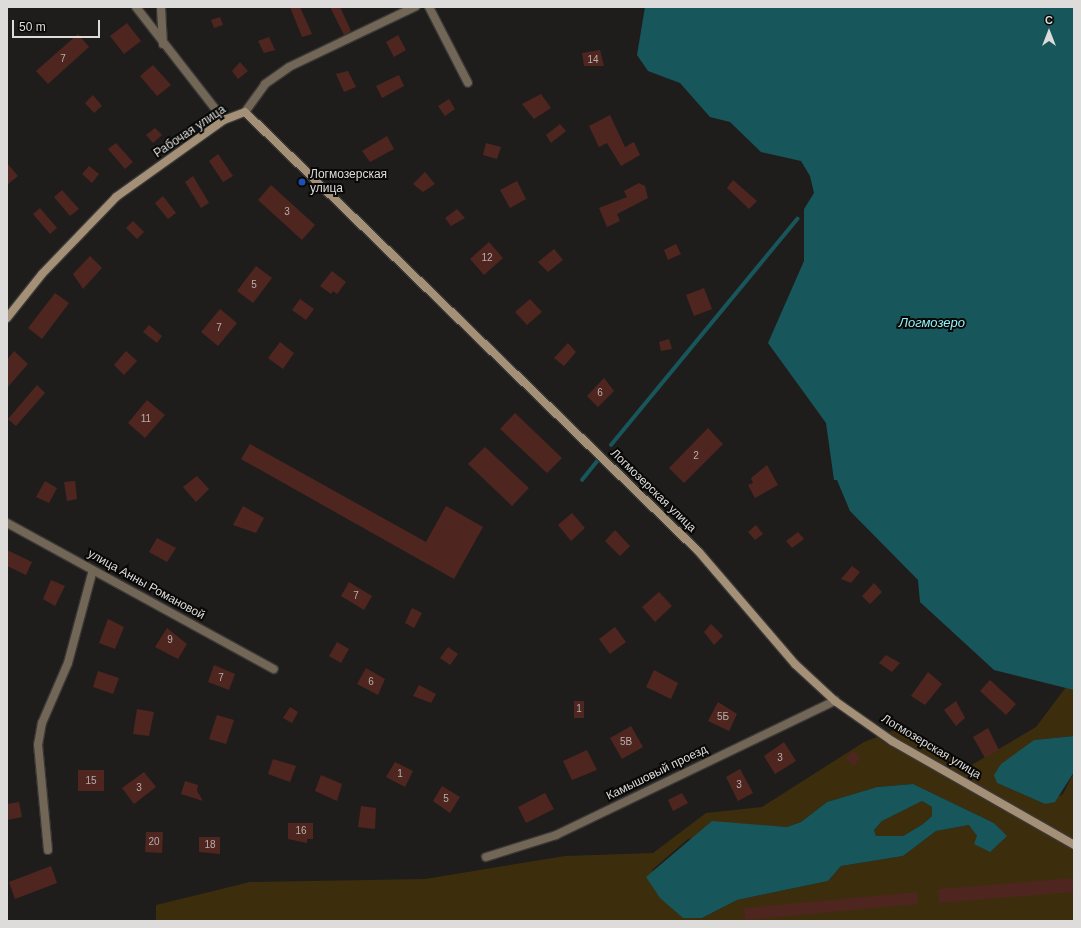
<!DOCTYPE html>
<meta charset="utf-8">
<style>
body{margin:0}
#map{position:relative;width:1081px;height:928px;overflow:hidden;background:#1f1d1b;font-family:Arial,sans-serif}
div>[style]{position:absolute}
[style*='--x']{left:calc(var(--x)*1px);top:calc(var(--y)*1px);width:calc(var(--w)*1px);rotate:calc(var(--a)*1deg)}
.green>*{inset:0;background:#3c2d0c}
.water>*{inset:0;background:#17565b}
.stream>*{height:3.5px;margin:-1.75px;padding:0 1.75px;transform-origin:1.75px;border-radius:1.75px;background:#17565b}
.building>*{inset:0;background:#4e261f}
.roads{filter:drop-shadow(1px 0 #3a3836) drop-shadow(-1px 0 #3a3836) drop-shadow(0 1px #3a3836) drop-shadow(0 -1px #3a3836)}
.street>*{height:8px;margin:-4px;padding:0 4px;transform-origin:4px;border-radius:4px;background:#726657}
.secondary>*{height:8px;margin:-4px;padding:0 4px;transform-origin:4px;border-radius:4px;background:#a39077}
.dots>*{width:11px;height:11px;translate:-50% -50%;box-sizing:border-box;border:2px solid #080807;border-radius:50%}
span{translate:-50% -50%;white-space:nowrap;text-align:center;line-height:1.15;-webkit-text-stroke:4px #080807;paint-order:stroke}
.number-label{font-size:10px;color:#b9aeab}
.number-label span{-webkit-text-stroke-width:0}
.street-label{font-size:12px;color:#dddcda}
.poi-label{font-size:12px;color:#dddcda}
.left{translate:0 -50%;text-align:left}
.water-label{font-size:13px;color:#92f2fb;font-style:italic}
.frame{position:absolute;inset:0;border:8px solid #dddcda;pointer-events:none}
.north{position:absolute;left:1029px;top:12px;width:40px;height:40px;-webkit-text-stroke:3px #080807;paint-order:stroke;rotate:0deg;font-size:11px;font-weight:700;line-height:16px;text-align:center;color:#dddcda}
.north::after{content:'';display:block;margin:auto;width:14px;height:18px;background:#dddcda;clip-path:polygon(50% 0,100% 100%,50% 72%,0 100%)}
.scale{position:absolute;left:12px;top:20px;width:88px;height:18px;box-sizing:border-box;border:2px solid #dddcda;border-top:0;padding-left:5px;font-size:12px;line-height:14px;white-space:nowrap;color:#dddcda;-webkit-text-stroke:3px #080807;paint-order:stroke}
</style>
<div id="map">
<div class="green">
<i style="clip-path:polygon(evenodd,1066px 687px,1074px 690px,1074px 736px,1034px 740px,997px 783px,1045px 804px,1063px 794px,1074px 772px,1074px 921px,156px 921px,156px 905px,250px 882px,425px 879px,565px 856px,653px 853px,706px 813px,762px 807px,864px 742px,900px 728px,970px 766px,1036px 727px,1066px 687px,913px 784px,994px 823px,1006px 836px,977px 836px,970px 825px,936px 831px,903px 856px,841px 866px,828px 881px,737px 900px,702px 918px,683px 918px,652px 870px,688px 839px,750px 825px,787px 827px,801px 822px,827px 802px,877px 787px,913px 784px)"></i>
<i style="clip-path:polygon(922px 801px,932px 807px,932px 816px,923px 824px,903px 836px,876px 836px,874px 830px,882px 821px)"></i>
</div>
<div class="water">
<i style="clip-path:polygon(645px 7px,1074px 7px,1074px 690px,994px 670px,920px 602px,918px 580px,850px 511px,837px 480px,834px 480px,826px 423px,768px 343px,804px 261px,804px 209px,814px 193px,810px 176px,801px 161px,761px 152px,730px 122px,710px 117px,680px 83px,648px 71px,637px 55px)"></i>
<i style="clip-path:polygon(1074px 736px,1074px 772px,1055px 802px,1045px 804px,997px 783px,994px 775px,1001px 764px,1034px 740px)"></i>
<i style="clip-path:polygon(evenodd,913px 784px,994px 823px,1007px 836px,990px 852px,974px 844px,977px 836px,969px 825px,936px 831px,903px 856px,841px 866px,828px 881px,737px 900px,702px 918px,683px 918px,660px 898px,646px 877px,712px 821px,787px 827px,801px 822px,827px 802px,877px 787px,913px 784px,922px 801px,932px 807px,932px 816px,923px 824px,903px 836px,876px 836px,874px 830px,882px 821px,922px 801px)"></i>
</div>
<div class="stream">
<i style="--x:611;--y:445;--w:293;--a:-50.5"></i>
<i style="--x:582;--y:480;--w:27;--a:-51"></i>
</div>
<div class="building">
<i style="clip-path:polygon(290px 7px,300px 7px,312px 34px,302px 37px)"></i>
<i style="clip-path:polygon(330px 7px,340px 7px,351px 31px,344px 35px)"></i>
<i style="clip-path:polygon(220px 17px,223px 25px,214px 28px,211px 20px)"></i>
<i style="clip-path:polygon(127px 23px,141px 41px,124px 54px,110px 36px)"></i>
<i style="clip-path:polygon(78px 34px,89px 47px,48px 84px,36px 71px)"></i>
<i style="clip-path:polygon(398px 35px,406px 50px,394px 57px,386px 42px)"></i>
<i style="clip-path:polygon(269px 37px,275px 50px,264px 53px,258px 41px)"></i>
<i style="clip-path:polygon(600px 50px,604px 66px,584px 66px,582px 53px)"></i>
<i style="clip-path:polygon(240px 62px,248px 71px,238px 79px,232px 71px)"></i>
<i style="clip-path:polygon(153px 65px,171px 85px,157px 96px,140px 76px)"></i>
<i style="clip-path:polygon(348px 71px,356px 87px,344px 92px,336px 74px)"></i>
<i style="clip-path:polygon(399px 75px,404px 86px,382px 98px,376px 86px)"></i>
<i style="clip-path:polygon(541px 94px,551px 108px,534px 119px,522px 104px)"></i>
<i style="clip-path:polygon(93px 95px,102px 106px,94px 113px,85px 103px)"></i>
<i style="clip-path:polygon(449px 99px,455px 109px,445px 116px,438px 106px)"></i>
<i style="clip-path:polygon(610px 115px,625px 147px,634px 142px,640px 155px,621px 166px,607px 143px,599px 147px,589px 126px)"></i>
<i style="clip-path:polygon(560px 124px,566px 131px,551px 143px,546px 135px)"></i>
<i style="clip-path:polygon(155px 128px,162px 135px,153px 143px,146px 135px)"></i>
<i style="clip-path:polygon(387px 136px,394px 149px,370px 162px,362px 151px)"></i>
<i style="clip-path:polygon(116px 143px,133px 162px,125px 169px,108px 149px)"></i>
<i style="clip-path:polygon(486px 143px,501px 147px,497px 159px,483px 155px)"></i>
<i style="clip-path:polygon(218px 154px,233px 176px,223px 182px,209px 161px)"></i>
<i style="clip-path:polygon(7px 163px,18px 176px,7px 185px)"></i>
<i style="clip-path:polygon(89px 166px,99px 174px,92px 183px,82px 174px)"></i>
<i style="clip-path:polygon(425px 172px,435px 184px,423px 192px,413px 184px)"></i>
<i style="clip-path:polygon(193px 176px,209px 203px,201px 208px,185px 182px)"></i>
<i style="clip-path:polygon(733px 180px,757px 201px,749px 209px,727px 188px)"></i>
<i style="clip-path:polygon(517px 181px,526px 199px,510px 208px,500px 190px)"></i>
<i style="clip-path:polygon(639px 183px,645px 186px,648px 198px,617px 214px,620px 221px,607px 227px,599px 208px,627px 197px,624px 191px)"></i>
<i style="clip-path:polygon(271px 185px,315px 225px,302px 240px,258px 200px)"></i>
<i style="clip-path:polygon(62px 190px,79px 209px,70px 216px,54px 197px)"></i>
<i style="clip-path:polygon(163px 196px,176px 213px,168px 219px,155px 203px)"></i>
<i style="clip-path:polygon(40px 208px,57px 228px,50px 234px,33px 214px)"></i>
<i style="clip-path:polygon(457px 209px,465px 218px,451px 226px,445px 218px)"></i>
<i style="clip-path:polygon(133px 221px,144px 232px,137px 239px,126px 228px)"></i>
<i style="clip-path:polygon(489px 242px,503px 258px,484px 275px,470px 259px)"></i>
<i style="clip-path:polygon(676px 244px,681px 254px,668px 260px,664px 250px)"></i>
<i style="clip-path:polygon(554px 249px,563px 260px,548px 272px,538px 262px)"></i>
<i style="clip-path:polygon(90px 256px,102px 268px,83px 289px,73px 274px)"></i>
<i style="clip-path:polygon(256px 266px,272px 278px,253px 303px,237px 291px)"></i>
<i style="clip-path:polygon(332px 271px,346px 282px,337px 294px,333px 291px,331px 294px,320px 286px)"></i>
<i style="clip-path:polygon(704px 288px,712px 309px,694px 316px,686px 295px)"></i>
<i style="clip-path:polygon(55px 293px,69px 303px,42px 339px,28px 328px)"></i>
<i style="clip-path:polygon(300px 299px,314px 309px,306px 320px,292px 310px)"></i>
<i style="clip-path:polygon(530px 299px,542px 312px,527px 325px,515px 312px)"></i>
<i style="clip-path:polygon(220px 309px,237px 323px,218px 346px,201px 332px)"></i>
<i style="clip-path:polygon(149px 325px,162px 336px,157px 343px,143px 332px)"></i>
<i style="clip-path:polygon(669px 339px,672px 349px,661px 351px,659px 342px)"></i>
<i style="clip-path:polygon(280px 342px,294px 353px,283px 369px,268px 358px)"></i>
<i style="clip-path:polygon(568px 343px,576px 352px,564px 366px,554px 358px)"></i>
<i style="clip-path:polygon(14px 351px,28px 364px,7px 388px,7px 360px)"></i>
<i style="clip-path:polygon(126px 351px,137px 361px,124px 375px,114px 365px)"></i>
<i style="clip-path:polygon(604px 378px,614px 391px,598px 407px,587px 396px)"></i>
<i style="clip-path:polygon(37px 385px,45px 393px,16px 426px,8px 419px)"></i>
<i style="clip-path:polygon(147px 400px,165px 415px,145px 438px,128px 423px)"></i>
<i style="clip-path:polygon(515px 413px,562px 458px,547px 473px,500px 429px)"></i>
<i style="clip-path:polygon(708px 428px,723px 444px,684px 483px,669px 468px)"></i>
<i style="clip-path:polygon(250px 444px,426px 542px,446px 506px,483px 527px,454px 579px,241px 459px)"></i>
<i style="clip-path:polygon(485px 447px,529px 488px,512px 506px,468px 464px)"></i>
<i style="clip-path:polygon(767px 465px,778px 485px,755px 498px,748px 485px,753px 483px,751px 478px)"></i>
<i style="clip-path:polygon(197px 476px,209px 489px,196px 502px,183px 487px)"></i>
<i style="clip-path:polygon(45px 481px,57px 488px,49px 503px,36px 497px)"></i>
<i style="clip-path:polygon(75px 481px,77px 499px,67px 501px,64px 482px)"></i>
<i style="clip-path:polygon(243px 506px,264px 518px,256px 533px,233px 525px)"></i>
<i style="clip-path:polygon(572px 513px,585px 528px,571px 541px,558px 525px)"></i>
<i style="clip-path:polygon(756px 525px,763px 534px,755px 540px,748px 532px)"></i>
<i style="clip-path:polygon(615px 530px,630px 546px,620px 556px,605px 541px)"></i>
<i style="clip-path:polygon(798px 532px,804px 539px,792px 548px,786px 541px)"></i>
<i style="clip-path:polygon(157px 538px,176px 548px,167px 562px,149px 552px)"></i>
<i style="clip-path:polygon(7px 550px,32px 562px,26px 575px,7px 566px)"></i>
<i style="clip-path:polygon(852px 566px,860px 572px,851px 583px,841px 579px)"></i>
<i style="clip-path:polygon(51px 580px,65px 586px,55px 606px,43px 599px)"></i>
<i style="clip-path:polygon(349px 582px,372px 596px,364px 610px,341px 596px)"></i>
<i style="clip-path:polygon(874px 583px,882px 592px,870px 604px,862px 596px)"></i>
<i style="clip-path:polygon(659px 592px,672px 606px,655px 622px,642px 607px)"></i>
<i style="clip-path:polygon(412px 608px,422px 613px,414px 628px,405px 623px)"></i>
<i style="clip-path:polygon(108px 619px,124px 627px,115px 649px,99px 643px)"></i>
<i style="clip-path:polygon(711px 624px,723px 636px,714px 645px,704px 632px)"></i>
<i style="clip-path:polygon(615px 627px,626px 642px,610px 654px,599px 639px)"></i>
<i style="clip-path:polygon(167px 628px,187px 644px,178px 659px,155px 647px)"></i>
<i style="clip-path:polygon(337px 642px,349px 649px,341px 663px,329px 656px)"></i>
<i style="clip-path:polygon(448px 647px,458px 654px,450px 665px,440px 658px)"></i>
<i style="clip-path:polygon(886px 655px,900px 663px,892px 672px,879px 663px)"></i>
<i style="clip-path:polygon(214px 665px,235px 674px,229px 690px,208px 682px)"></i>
<i style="clip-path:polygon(366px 668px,385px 679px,378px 695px,357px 684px)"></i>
<i style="clip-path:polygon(654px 670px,678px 683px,671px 699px,646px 687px)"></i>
<i style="clip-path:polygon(98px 671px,119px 678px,113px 694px,93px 687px)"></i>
<i style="clip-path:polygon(928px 672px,942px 684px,925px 705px,911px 696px)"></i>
<i style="clip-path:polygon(990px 680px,1016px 704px,1006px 715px,980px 691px)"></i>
<i style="clip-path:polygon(419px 685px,436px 694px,431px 703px,413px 696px)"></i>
<i style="clip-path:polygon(574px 701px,584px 701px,584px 718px,574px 718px)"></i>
<i style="clip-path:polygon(956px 701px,965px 718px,956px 726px,944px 710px)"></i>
<i style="clip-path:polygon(718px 702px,737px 714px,729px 731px,708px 721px)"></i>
<i style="clip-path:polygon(290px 707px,298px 712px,292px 723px,283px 718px)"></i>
<i style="clip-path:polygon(137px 709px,154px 712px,149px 736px,133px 734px)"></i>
<i style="clip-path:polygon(217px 715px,234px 720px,226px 744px,209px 739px)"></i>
<i style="clip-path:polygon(631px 726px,643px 747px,622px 759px,610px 738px)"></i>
<i style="clip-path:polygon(988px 728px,999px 750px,985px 758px,973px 737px)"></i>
<i style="clip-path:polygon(784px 742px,796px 761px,775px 774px,764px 756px)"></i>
<i style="clip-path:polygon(587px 750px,597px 770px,572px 780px,563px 761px)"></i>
<i style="clip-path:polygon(853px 751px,861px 758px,853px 766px,846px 758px)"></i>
<i style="clip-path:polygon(273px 759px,296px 766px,290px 782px,268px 774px)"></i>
<i style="clip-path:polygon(395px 762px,413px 771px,405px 787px,386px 777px)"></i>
<i style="clip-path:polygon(740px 769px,753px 793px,738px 801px,726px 777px)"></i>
<i style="clip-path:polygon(78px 770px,104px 770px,104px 791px,78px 791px)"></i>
<i style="clip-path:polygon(144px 772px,156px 787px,134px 804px,122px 788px)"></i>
<i style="clip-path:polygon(321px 775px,342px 784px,337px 801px,315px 791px)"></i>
<i style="clip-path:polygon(185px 781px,198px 785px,197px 791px,203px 801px,181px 794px)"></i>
<i style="clip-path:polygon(442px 786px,460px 797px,450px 813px,433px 801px)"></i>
<i style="clip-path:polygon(545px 793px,554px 809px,526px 823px,518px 807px)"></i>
<i style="clip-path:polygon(682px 793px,688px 803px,673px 811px,668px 800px)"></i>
<i style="clip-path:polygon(19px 802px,22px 817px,7px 820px,7px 804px)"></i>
<i style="clip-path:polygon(361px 806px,376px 808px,375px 829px,358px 827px)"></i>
<i style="clip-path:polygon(288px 823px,313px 823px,313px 839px,307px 839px,307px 843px,288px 839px)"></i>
<i style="clip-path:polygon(146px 832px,163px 832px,162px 853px,145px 852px)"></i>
<i style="clip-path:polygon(199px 837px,220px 837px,220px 854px,199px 852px)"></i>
<i style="clip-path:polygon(51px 866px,57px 883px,15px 899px,9px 882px)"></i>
<i style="clip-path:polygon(1074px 878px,1074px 892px,939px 903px,938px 889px)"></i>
<i style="clip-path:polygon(917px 892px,918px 904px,745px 920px,744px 908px)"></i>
</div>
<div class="roads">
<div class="street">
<i style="--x:136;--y:7;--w:143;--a:52.1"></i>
<i style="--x:161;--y:7;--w:37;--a:87"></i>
<i style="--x:429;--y:7;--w:85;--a:62.8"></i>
<i style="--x:245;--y:112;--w:34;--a:-54"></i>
<i style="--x:265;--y:84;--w:29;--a:-35"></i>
<i style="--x:289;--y:67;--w:140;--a:-25.5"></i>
<i style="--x:7;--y:523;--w:304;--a:28.7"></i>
<i style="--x:48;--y:850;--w:105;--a:-95.4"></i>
<i style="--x:38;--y:745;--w:22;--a:-80"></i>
<i style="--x:42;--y:723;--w:65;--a:-66.6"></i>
<i style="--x:68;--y:663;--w:96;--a:-75"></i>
<i style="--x:486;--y:857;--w:73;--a:-17.4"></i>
<i style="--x:556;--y:835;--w:310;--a:-25.7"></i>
</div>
<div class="secondary">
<i style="--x:7;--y:318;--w:56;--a:-51.5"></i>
<i style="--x:42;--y:274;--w:107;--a:-46.1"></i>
<i style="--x:116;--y:197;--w:133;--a:-35.5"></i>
<i style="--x:224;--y:120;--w:22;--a:-21"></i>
<i style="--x:245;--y:112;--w:632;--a:44.1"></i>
<i style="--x:699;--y:552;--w:148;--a:49.4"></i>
<i style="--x:795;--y:664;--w:54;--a:42.8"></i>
<i style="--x:835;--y:701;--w:70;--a:35.1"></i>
<i style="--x:892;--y:741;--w:210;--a:29.7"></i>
</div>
</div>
<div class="dots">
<i style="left:302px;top:182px;background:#1a4fb4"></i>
</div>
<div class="number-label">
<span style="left:63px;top:59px">7</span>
<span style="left:593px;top:60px">14</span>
<span style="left:287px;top:212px">3</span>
<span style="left:487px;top:258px">12</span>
<span style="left:254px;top:285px">5</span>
<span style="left:219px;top:328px">7</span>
<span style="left:600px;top:393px">6</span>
<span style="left:146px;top:419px">11</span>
<span style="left:696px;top:456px">2</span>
<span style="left:356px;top:596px">7</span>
<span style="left:170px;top:640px">9</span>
<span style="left:221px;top:678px">7</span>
<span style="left:371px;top:682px">6</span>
<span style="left:579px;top:709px">1</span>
<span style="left:723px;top:717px">5Б</span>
<span style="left:626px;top:742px">5В</span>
<span style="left:780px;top:758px">3</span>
<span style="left:400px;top:774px">1</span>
<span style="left:91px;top:781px">15</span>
<span style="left:739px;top:785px">3</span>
<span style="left:139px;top:788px">3</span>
<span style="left:446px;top:799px">5</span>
<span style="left:301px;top:831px">16</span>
<span style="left:154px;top:842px">20</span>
<span style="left:210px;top:845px">18</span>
</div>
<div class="street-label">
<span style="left:190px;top:132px;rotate:-34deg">Рабочая улица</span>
<span style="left:653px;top:491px;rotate:44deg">Логмозерская улица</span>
<span style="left:146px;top:585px;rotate:29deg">улица Анны Романовой</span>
<span style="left:931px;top:747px;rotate:31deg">Логмозерская улица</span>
<span style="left:657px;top:773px;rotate:-26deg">Камышовый проезд</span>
</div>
<div class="poi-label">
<span class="left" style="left:310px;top:182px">Логмозерская<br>улица</span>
</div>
<div class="water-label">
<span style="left:932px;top:323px">Логмозеро</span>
</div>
<div class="frame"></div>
<div class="north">С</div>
<div class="scale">50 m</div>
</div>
